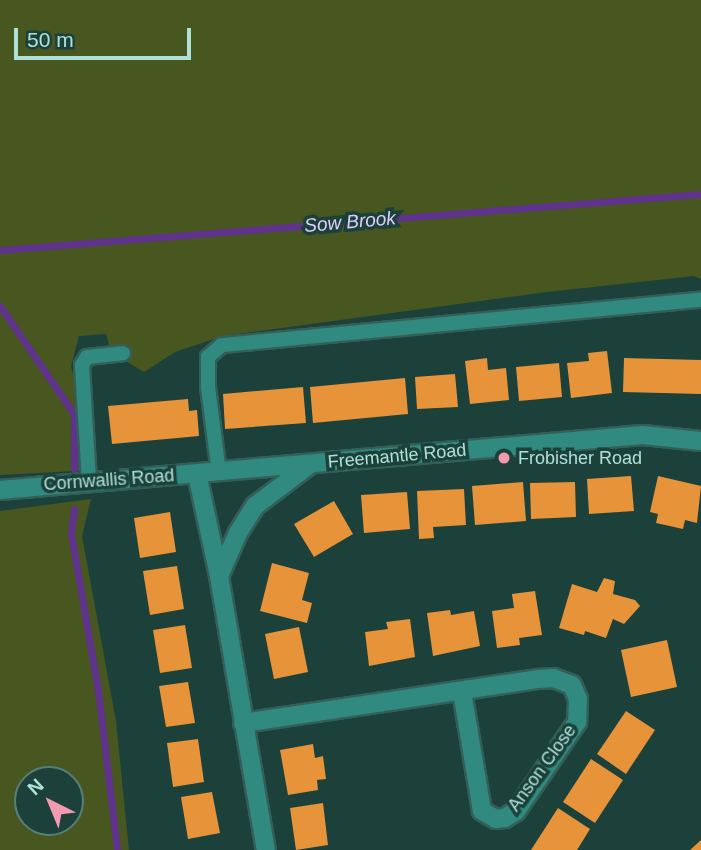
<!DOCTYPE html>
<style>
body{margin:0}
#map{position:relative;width:701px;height:850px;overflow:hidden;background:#1c413b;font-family:Arial,sans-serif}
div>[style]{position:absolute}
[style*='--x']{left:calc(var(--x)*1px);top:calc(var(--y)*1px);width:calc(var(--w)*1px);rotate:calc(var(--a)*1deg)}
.green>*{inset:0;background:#47571f}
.stream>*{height:7px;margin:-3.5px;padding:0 3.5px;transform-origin:3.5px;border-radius:3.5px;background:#5f338c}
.building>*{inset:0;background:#e79339}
.roads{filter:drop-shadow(2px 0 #345f59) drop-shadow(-2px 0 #345f59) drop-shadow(0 2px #345f59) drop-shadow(0 -2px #345f59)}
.lane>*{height:14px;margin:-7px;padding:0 7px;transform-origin:7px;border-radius:7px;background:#308a7f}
.street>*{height:18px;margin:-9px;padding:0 9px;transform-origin:9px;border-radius:9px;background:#308a7f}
.dots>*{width:19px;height:19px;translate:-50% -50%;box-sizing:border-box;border:4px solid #1c413b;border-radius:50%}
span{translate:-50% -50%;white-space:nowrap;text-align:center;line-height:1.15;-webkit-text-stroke:7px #1c413b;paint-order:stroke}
.street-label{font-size:18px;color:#aee1d8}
.poi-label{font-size:18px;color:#aee1d8}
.left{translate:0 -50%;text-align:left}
.water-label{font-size:19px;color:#dfccfc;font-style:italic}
.north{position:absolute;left:14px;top:766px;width:70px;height:70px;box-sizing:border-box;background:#1c413b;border:2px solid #56817a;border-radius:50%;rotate:317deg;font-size:19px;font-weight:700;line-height:28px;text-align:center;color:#aee1d8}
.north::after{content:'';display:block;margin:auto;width:24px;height:32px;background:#f29ab0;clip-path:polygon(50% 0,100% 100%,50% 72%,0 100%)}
.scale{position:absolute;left:14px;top:28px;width:177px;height:32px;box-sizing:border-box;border:4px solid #aee1d8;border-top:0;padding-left:9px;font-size:21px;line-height:24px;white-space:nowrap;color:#aee1d8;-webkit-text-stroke:5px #1c413b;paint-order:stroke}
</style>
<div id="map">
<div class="green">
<i style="clip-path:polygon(0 0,701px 0,701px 279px,694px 276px,547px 292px,223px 336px,175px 352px,144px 372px,111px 352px,106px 334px,79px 336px,71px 366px,95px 470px,0 475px)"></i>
<i style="clip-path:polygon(evenodd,91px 499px,82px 536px,116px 721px,129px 850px,0 850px,0 511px,91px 499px,28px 780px,70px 780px,70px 822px,28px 822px,28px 780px)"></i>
</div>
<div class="stream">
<i style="--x:0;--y:250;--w:703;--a:-4.57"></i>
<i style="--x:0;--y:306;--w:131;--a:55.6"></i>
<i style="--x:74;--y:414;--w:55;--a:90"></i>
<i style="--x:74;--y:509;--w:25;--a:97"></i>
<i style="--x:71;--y:534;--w:158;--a:80.2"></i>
<i style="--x:98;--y:690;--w:161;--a:83.2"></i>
</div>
<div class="building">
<i style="clip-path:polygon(607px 351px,612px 393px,571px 398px,567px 363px,589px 361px,588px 353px)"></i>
<i style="clip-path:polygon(487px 358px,488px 370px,506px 368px,509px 400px,470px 404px,465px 361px)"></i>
<i style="clip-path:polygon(624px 358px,701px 360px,701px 394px,623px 392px)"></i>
<i style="clip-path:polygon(559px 363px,562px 397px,519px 401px,516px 367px)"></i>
<i style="clip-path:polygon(455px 374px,458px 407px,417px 409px,415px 377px)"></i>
<i style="clip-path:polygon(405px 378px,408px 414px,313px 423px,310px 387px)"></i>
<i style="clip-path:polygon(303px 387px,306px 423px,225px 429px,223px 394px)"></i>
<i style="clip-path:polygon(188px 399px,189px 411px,197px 410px,199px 436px,112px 444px,108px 406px)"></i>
<i style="clip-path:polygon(631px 476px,634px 511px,589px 514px,587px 479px)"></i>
<i style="clip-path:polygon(658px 476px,701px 486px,697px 523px,685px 520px,683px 529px,656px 523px,658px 514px,650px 512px)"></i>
<i style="clip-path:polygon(523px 482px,526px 521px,475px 525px,472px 486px)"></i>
<i style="clip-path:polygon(575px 482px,576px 517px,531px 519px,530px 483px)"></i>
<i style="clip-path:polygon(464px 489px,466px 525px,433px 527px,434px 538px,419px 539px,417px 491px)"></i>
<i style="clip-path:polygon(407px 492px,410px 529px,364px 533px,361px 495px)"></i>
<i style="clip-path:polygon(334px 501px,353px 534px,314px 557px,294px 524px)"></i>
<i style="clip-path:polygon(170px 512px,176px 552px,140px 558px,134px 518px)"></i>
<i style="clip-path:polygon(272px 563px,309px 573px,302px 600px,312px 603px,307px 623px,260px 611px)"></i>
<i style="clip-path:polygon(177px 566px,184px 609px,150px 615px,143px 571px)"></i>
<i style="clip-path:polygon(604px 578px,615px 581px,613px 594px,635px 600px,640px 606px,624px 624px,613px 619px,606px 638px,585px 631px,584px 635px,559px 628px,572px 584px,597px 592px)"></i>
<i style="clip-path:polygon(535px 591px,542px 635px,519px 638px,520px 645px,497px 648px,492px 611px,514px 608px,512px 594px)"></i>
<i style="clip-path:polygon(450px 610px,451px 615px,474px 611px,480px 646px,433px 656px,427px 613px)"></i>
<i style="clip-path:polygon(410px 619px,415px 657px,369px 666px,365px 632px,388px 629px,386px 622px)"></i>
<i style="clip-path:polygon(185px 625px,192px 668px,160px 673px,153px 630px)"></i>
<i style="clip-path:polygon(299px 627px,308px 672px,274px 679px,265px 634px)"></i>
<i style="clip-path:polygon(667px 640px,677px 687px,631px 697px,621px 650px)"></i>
<i style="clip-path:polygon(188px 682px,195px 723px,166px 727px,159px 686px)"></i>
<i style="clip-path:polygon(626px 711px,655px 730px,626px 774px,597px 754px)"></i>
<i style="clip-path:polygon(198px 739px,204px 782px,173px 787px,167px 743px)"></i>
<i style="clip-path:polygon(313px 744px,315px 758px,323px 756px,326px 779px,317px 780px,318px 790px,288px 795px,280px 750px)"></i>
<i style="clip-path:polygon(591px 759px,623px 780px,595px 823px,563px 802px)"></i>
<i style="clip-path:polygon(212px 792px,220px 833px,188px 839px,181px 797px)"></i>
<i style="clip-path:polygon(323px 803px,328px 845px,296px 850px,290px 808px)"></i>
<i style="clip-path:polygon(558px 808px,590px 829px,577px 850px,531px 850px)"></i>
<i style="clip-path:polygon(701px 840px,701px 850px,690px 850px)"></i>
</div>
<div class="roads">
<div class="lane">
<i style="--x:219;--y:473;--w:87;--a:-97.3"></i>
<i style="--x:208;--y:387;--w:30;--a:-90"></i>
<i style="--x:208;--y:357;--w:18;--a:-41"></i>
<i style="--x:222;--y:345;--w:481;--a:-5.4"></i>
<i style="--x:89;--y:481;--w:116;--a:-93.5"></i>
<i style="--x:82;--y:365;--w:9;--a:-58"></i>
<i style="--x:87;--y:357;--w:36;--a:-6"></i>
</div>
<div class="street">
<i style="--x:197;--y:474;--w:104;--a:77.8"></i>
<i style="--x:219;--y:576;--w:278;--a:80.3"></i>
<i style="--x:0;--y:490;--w:645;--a:-4.89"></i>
<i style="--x:643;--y:435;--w:58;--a:5.9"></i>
<i style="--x:219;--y:576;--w:47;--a:-66.2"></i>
<i style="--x:238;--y:533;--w:32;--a:-58"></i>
<i style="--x:255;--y:506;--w:68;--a:-37.2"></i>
<i style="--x:243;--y:723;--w:299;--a:-8.5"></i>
<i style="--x:539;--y:679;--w:14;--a:-4"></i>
<i style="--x:553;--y:678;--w:20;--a:20"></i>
<i style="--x:572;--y:685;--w:15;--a:67"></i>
<i style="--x:578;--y:699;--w:23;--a:92"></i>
<i style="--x:577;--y:722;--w:108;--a:124.4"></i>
<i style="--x:516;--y:811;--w:13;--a:148"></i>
<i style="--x:505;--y:818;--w:9;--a:174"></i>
<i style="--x:496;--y:819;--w:16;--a:-150"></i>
<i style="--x:482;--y:811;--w:121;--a:-99.5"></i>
</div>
</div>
<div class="dots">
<i style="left:504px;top:458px;background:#f29ab0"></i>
</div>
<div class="street-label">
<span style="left:397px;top:456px;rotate:-5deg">Freemantle Road</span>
<span style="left:109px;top:480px;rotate:-4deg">Cornwallis Road</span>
<span style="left:542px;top:768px;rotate:-54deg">Anson Close</span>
</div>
<div class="poi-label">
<span class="left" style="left:518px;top:458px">Frobisher Road</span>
</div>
<div class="water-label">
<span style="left:350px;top:222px;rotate:-5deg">Sow Brook</span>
</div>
<div class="north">N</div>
<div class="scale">50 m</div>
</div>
